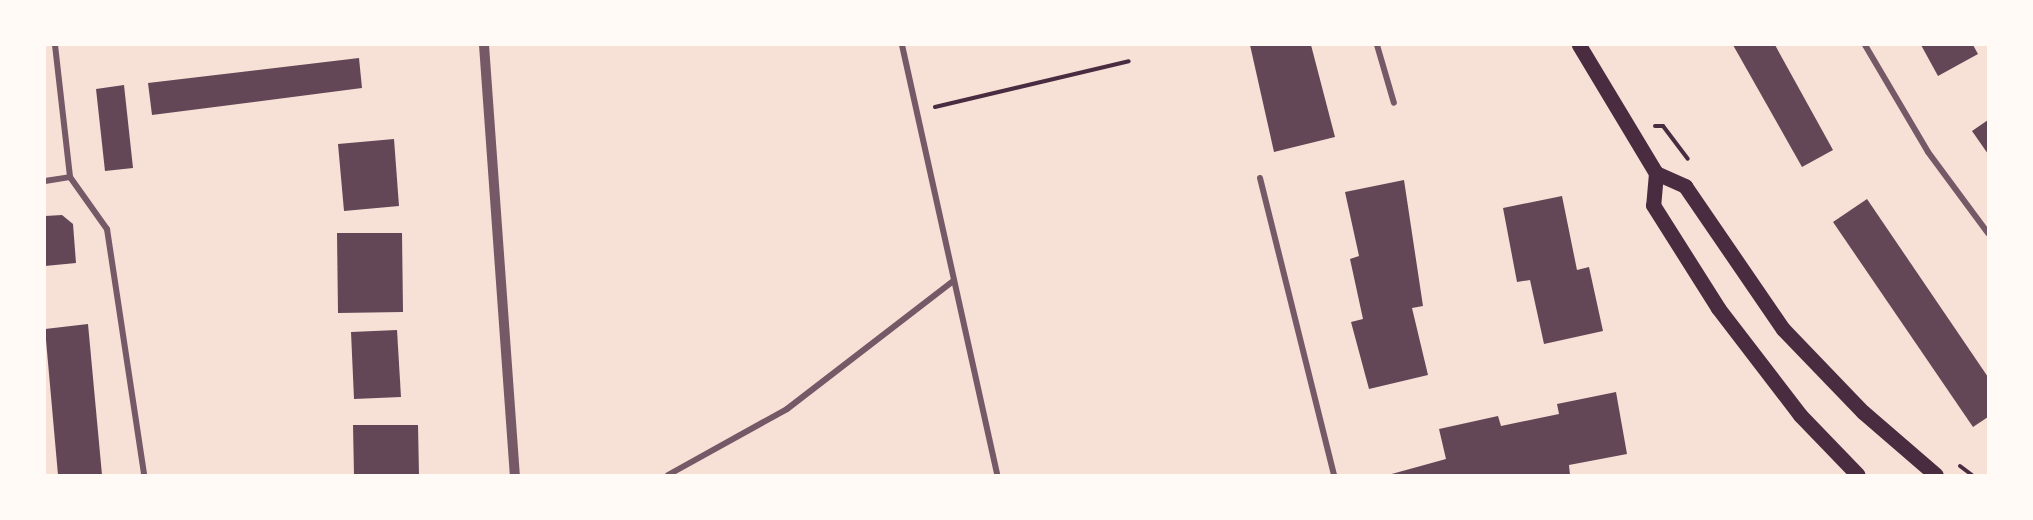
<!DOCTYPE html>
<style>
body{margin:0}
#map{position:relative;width:2033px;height:520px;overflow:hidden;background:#f7e1d7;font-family:Montserrat,sans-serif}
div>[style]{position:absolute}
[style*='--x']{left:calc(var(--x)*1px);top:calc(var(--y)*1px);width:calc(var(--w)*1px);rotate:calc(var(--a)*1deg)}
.building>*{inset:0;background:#644757}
.path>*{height:4px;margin:-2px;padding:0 2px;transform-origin:2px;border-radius:2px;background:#4a2c40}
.minor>*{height:6px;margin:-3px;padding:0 3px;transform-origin:3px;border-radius:3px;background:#755966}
.tertiary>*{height:10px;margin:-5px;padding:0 5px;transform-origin:5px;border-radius:5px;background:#755966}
.primary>*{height:15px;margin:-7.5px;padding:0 7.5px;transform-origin:7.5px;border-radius:7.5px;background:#4a2c40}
span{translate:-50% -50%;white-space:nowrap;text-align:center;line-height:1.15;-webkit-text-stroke:4.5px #fffaf5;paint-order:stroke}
.frame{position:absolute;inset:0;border:46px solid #fffaf5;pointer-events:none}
</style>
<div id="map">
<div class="building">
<i style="clip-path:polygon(1250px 45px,1311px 45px,1335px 137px,1274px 152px)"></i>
<i style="clip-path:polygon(1733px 45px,1775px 45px,1833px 150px,1802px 167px)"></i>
<i style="clip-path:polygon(1921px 45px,1973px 45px,1978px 54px,1938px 76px)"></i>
<i style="clip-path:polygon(359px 58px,362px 88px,152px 115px,148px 83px)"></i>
<i style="clip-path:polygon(124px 85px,133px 168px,105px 171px,96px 89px)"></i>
<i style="clip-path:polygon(1988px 120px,1988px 154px,1972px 131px)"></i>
<i style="clip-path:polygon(394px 139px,399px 206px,344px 211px,338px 144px)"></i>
<i style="clip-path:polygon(1404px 180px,1423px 306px,1412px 308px,1428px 375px,1369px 389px,1351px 322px,1363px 319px,1350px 259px,1359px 256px,1345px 192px)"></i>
<i style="clip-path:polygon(1562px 196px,1577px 270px,1589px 267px,1603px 331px,1544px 344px,1530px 280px,1517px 282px,1503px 208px)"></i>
<i style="clip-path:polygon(1867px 199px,1988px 377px,1988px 417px,1973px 427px,1833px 222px)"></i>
<i style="clip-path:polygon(62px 215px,73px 224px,76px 263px,45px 266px,45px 216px)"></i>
<i style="clip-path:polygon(337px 233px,402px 233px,403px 312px,338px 313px)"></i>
<i style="clip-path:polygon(88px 324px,102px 475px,58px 475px,45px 329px)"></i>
<i style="clip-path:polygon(397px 330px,401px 397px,354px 399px,351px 332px)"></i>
<i style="clip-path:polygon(1616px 392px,1627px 454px,1569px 465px,1570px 475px,1388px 475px,1446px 459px,1439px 429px,1498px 416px,1501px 426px,1559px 414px,1557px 404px)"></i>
<i style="clip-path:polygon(353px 425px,418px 425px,419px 475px,354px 475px)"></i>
</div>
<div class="path">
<i style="--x:935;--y:107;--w:199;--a:-13.3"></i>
<i style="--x:1655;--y:126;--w:8;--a:0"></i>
<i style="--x:1663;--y:126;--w:41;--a:52.9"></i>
<i style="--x:1960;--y:466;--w:15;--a:37"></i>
</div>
<div class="minor">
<i style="--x:55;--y:45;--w:133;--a:83.5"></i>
<i style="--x:902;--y:45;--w:440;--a:77.5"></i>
<i style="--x:1377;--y:45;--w:60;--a:73.7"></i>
<i style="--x:1865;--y:45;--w:124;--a:59.5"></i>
<i style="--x:1928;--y:152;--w:101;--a:53.5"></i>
<i style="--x:1260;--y:178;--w:306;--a:76"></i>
<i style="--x:45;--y:181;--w:25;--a:-9"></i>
<i style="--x:70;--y:177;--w:64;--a:54.6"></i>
<i style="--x:107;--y:229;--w:249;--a:81.4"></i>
<i style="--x:668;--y:475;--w:136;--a:-29"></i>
<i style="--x:787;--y:409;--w:210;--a:-37.6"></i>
</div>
<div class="tertiary">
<i style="--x:484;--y:45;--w:431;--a:85.9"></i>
</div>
<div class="primary">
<i style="--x:1579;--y:45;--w:149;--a:59"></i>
<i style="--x:1656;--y:173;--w:32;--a:24"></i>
<i style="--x:1685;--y:186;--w:173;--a:55.6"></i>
<i style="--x:1783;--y:329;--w:115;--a:46.1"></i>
<i style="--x:1863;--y:412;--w:96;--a:40.8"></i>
<i style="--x:1656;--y:173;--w:32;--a:95"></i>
<i style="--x:1653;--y:205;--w:122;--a:57.7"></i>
<i style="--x:1718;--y:308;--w:135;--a:52.5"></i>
<i style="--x:1800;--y:415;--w:83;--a:46"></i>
</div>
<div class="frame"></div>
</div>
